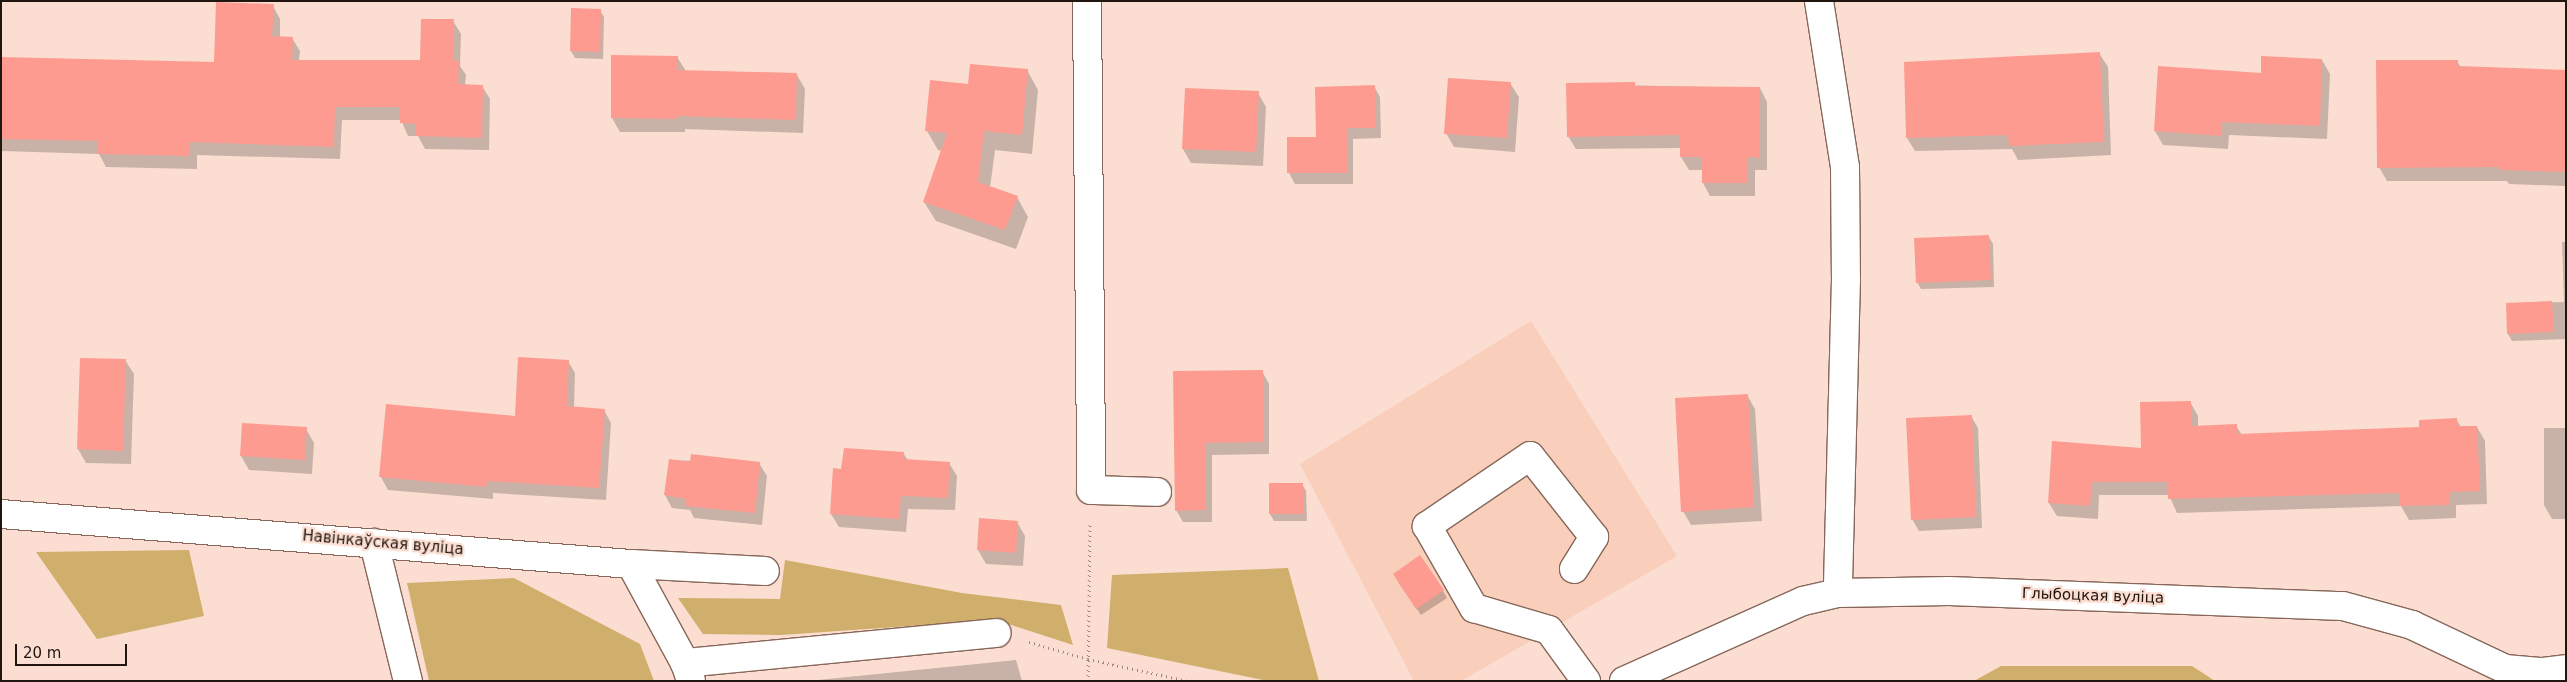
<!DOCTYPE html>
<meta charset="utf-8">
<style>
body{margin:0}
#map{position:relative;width:2567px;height:682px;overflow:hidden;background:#fbded1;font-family:"DejaVu Sans",sans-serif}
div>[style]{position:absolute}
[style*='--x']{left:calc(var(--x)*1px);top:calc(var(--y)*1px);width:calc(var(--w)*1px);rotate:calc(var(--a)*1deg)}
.built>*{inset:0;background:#f9ceba}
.green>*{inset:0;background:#d0ae6b}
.shadow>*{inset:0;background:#0003}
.building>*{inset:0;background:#fd9b90}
.path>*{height:3px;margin-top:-1.5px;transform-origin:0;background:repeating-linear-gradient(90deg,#9b867c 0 1px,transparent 0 5px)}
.roads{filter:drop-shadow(1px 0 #866759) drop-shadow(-1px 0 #866759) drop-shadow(0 1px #866759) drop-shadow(0 -1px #866759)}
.minor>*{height:28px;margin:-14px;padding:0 14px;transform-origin:14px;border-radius:14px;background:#fff}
span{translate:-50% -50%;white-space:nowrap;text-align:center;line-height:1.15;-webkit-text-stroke:4.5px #fbded1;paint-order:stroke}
.street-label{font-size:15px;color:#21150f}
.frame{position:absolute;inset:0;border:2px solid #21150f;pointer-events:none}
.scale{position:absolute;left:15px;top:644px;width:112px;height:22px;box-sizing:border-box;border:2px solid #21150f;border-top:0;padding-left:6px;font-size:15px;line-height:18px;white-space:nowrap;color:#21150f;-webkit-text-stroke:4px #fbded1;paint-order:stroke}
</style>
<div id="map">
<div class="built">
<i style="clip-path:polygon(1531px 321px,1677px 556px,1461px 681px,1414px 681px,1300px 464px)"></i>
</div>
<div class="green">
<i style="clip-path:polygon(189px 550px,204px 616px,97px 639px,36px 552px)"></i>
<i style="clip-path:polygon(785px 560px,962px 593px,1061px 605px,1073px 645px,996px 620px,781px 635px,703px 634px,678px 598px,780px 599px)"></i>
<i style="clip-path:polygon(1288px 568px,1319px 681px,1268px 681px,1107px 648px,1112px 575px)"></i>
<i style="clip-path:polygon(514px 578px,640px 644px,654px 681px,429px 681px,407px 583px)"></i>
<i style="clip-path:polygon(2001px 666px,2192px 666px,2215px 681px,1974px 681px)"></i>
</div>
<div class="shadow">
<i style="clip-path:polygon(273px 6px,280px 19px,280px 38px,292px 38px,300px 51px,299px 61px,421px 61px,453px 21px,461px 34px,460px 66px,466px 75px,465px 85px,482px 86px,490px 99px,489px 150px,425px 149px,418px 136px,408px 136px,401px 120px,342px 120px,340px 159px,197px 155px,197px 169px,106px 167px,99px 154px,1px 151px,1px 58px,215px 64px)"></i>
<i style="clip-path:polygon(600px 10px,604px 17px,603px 59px,575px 58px,571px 51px)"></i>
<i style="clip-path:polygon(2099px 53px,2108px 67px,2111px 155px,2018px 160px,2012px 149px,1915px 151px,1907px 138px)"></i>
<i style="clip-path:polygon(677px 57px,686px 71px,797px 75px,805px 89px,803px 133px,685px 129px,685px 132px,620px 132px,612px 118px)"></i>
<i style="clip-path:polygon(2322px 60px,2330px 74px,2327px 139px,2229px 135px,2228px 149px,2163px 145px,2155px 131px,2262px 75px)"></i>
<i style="clip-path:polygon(2457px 61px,2461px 68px,2566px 71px,2566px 186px,2509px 184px,2507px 181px,2387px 181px,2379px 167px)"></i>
<i style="clip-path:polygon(1027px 70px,1038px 90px,1032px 154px,995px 150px,990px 188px,1017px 197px,1028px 217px,1016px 249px,936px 221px,924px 202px,942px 151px,938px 150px,927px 131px,969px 85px)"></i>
<i style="clip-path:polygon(1510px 83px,1519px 97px,1515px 152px,1454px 147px,1446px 133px)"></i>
<i style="clip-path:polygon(1567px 84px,1760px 88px,1767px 102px,1767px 170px,1755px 170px,1755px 196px,1710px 196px,1703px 183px,1703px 170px,1689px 170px,1681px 157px,1681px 148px,1576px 149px,1568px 136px)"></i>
<i style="clip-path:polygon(1374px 86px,1380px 97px,1381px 138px,1353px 139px,1353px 184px,1295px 184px,1289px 173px,1318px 138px)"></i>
<i style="clip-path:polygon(1258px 93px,1266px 107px,1263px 166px,1191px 163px,1183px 149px)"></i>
<i style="clip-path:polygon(1989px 237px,1993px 244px,1994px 287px,1921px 289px,1917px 282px)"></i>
<i style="clip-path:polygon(2562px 242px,2566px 242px,2566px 339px,2512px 341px,2508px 334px,2507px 304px,2564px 302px)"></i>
<i style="clip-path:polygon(81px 359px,125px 360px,134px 374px,131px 464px,86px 463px,78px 449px)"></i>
<i style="clip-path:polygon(568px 361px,575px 373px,574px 408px,604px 410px,611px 423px,606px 500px,493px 493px,493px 499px,388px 490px,381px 477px,387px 406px,517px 418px)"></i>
<i style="clip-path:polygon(1262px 371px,1269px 384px,1269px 454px,1212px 455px,1212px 522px,1183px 522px,1176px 510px,1175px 372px)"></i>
<i style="clip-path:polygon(1747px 395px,1755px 409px,1762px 521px,1691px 525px,1683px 511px)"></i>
<i style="clip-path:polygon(2190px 402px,2198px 416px,2198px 427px,2236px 426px,2242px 435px,2421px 428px,2456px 419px,2461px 427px,2477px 427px,2485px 441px,2487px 504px,2456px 505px,2456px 518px,2409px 520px,2401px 506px,2177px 513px,2169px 495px,2099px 495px,2098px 519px,2057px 516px,2049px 503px,2142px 449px)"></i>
<i style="clip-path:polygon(1971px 416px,1978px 428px,1982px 528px,1919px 531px,1912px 519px)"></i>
<i style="clip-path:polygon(2544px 428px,2566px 428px,2566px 519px,2552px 519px,2544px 505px)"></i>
<i style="clip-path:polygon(306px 429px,314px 443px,312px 474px,249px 470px,241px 456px)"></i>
<i style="clip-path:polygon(903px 453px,908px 460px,949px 463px,957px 476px,955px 510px,908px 509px,906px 532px,839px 527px,831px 514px,842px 470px)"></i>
<i style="clip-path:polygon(670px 460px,759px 463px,767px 476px,762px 525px,694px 518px,690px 510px,672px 508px,665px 495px)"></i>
<i style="clip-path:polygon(1302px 484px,1306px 491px,1307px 521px,1274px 521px,1270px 514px)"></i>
<i style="clip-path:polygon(1017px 522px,1025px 536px,1023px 566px,986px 564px,978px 550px)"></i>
<i style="clip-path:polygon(1398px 582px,1443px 591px,1447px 598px,1421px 615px)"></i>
<i style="clip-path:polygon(1016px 660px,1022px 681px,808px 681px)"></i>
</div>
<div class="building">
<i style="clip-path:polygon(216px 2px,274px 4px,272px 36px,293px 37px,292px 60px,420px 60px,421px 19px,454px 19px,453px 61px,459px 61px,458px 84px,483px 85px,482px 138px,416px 136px,416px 124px,400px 123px,400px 107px,335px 107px,334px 147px,190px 142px,190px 156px,97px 154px,98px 141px,1px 139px,1px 57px,214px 62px)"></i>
<i style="clip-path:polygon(571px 8px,601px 9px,600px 52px,570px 51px)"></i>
<i style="clip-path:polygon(2100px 52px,2104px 142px,2009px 146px,2008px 135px,1906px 138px,1904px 62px)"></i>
<i style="clip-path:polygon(611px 55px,678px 56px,678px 70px,797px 73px,796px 120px,678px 116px,677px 119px,611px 118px)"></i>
<i style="clip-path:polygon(2261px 56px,2322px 59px,2320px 126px,2222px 122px,2221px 136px,2154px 131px,2158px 66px,2261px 73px)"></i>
<i style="clip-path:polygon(2376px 60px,2458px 60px,2458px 66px,2566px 70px,2566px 172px,2499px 170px,2500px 167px,2377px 168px)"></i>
<i style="clip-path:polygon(970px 64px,1028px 69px,1022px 135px,984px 131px,978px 182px,1018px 196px,1005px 230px,923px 202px,947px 133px,925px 131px,930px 80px,968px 84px)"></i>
<i style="clip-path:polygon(1448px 78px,1511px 82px,1507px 138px,1444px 134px)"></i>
<i style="clip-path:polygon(1635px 82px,1635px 86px,1760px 87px,1760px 158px,1748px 157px,1748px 183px,1702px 183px,1702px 157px,1680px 157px,1680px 135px,1567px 137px,1566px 83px)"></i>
<i style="clip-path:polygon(1375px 85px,1376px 128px,1348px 128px,1348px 173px,1287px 173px,1287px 137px,1316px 137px,1315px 87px)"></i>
<i style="clip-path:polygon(1185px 88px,1259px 91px,1256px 152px,1182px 149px)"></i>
<i style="clip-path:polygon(1989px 235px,1991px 280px,1916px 283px,1914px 238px)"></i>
<i style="clip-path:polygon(2552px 301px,2554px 332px,2507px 334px,2506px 303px)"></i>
<i style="clip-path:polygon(518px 357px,569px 360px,567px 406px,605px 409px,599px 488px,487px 481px,486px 487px,379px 477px,386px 404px,515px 416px)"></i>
<i style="clip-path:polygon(80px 358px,126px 359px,123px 451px,77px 449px)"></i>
<i style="clip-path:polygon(1263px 370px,1263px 442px,1206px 443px,1206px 510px,1175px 511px,1173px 371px)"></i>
<i style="clip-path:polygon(1748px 394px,1754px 507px,1681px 512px,1675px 398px)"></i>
<i style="clip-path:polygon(2191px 401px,2191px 426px,2237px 424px,2237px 434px,2419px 427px,2419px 420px,2457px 418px,2457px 426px,2477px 426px,2480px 491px,2449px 492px,2449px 505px,2400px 506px,2400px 493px,2168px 499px,2167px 482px,2092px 482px,2090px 506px,2048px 503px,2052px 441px,2141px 448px,2140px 402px)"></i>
<i style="clip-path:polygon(1972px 415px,1976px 517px,1911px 520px,1906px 418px)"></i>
<i style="clip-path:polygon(242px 423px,307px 427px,305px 460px,240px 456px)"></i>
<i style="clip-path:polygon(844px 448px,904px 452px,904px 459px,950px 462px,948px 498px,901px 496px,899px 519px,830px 514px,833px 468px,841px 469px)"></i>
<i style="clip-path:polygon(691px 454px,760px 462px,755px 513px,685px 506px,686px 499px,664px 495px,669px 459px,690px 462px)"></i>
<i style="clip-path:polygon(1269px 483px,1303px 483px,1303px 514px,1269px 514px)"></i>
<i style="clip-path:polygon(979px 518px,1018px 521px,1016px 553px,977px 550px)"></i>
<i style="clip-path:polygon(1420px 555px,1444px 590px,1416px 609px,1393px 574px)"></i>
</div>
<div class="path">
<i style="--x:1029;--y:642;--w:61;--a:16.1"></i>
<i style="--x:1088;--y:659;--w:102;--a:12.4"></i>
<i style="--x:1088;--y:681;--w:157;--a:-89.3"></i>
</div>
<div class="roads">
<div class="minor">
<i style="--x:1087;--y:1;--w:489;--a:89.5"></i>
<i style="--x:1091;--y:490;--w:66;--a:1.7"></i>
<i style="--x:1819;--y:1;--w:168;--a:81.1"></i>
<i style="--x:1845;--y:167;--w:112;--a:89.5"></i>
<i style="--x:1846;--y:279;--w:314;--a:91.5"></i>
<i style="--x:1;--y:514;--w:632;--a:4.54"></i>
<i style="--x:631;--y:564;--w:134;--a:3"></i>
<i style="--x:374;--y:543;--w:142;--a:76.2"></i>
<i style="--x:631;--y:564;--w:113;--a:61.4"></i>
<i style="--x:685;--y:663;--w:18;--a:71"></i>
<i style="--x:1574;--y:569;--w:38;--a:-58"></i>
<i style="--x:1594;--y:537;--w:103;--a:-128.3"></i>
<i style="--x:1530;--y:456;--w:125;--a:145.8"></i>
<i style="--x:1427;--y:526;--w:95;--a:60.2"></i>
<i style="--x:1474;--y:608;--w:78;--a:16.3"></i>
<i style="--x:1549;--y:630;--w:63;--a:54"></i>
<i style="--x:685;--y:663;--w:313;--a:-5.5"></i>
<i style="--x:1624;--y:681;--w:196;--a:-24.1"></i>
<i style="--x:1803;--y:601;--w:36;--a:-13"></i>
<i style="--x:1838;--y:593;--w:111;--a:-1"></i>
<i style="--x:1949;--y:591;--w:394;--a:2.2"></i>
<i style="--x:2343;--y:606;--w:72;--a:15.4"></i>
<i style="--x:2412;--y:625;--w:103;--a:25.3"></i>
<i style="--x:2505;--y:669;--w:38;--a:5"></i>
<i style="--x:2543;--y:672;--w:23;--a:-7"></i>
</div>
</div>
<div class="street-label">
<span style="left:383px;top:543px;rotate:5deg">Навінкаўская вуліца</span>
<span style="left:2093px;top:596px;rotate:2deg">Глыбоцкая вуліца</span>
</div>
<div class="frame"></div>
<div class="scale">20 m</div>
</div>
